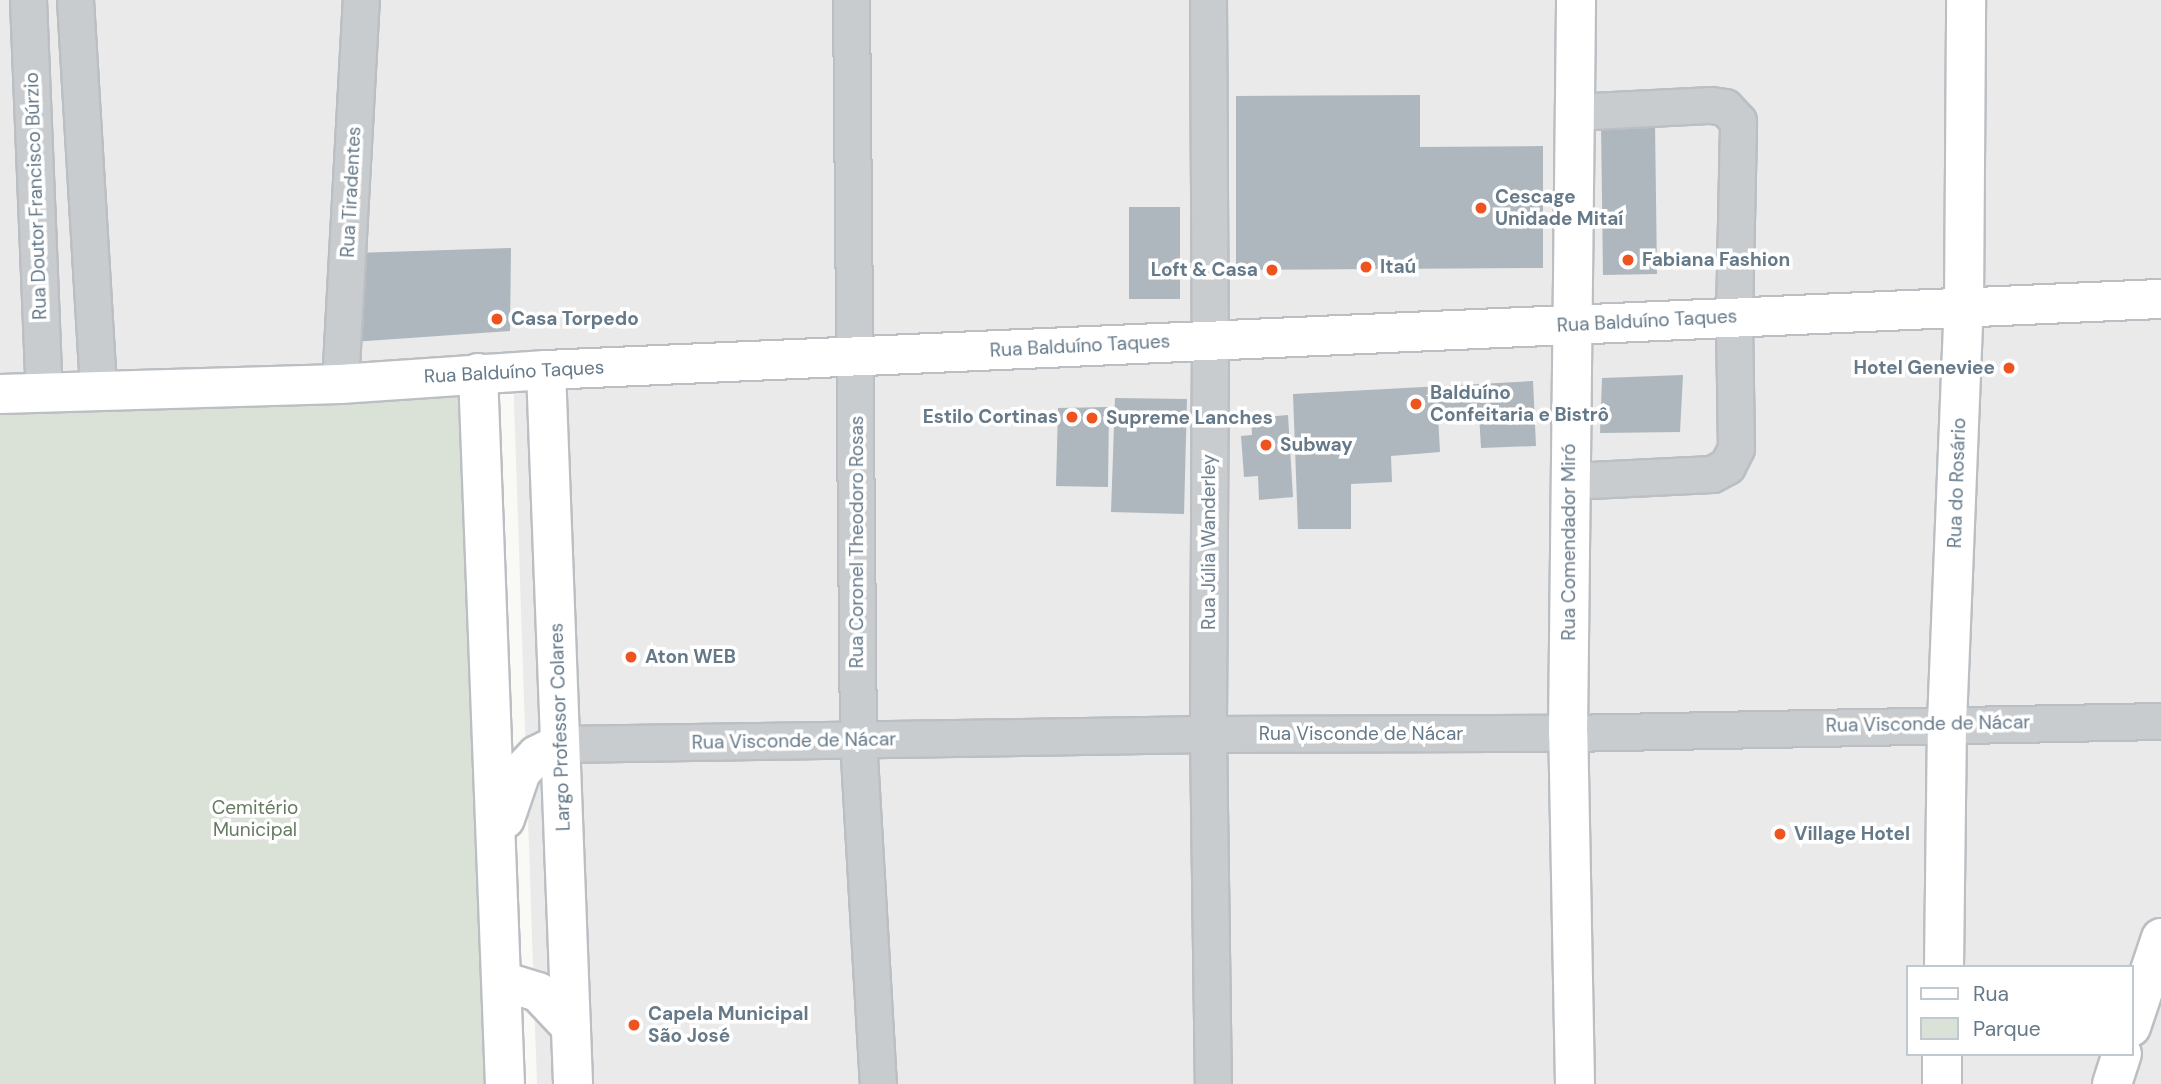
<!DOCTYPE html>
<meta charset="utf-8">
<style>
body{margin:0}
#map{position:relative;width:2161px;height:1084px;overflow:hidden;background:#f9f9f6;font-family:"DM Sans",sans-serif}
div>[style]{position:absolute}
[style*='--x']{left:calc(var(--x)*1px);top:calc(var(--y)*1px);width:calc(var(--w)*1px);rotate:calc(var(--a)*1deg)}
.built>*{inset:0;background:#e9eae9}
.green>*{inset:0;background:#dae1d6}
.building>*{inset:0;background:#aeb7bd}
.roads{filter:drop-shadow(2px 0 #bbbfc3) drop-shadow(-2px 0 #bbbfc3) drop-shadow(0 2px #bbbfc3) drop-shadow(0 -2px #bbbfc3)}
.minor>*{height:35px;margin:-17.5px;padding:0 17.5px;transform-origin:17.5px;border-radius:17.5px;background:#c8cccf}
.major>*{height:38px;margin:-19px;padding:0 19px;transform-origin:19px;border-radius:19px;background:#fff}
.dots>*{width:19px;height:19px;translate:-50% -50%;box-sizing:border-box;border:4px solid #fff;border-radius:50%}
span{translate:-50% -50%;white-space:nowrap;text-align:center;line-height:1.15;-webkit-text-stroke:7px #fff;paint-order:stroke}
.street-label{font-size:19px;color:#657989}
.poi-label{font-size:19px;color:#657989;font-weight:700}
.left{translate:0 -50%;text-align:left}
.right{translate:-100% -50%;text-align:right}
.park-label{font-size:19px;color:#667a61}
.legend{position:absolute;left:1906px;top:965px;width:228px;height:91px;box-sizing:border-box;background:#fff;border:2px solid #c1c9d0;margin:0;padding:9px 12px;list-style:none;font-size:21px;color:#657989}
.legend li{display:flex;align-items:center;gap:14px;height:35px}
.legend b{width:35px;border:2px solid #c1c9d0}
</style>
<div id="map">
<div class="built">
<i style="clip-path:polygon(evenodd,0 0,2161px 0,2161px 1084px,537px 1084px,513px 371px,0 401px,0 0,1907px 967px,2131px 967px,2131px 1054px,1907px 1054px,1907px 967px)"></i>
</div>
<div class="green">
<i style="clip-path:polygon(495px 385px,516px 1084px,0 1084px,0 406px)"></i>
</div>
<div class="building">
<i style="clip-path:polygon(1420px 95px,1420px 147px,1543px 146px,1543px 268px,1236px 270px,1236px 96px)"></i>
<i style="clip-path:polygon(1655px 122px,1657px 274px,1603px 275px,1601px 123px)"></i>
<i style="clip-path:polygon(1129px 207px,1180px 207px,1180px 299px,1129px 299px)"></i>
<i style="clip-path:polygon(511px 248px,510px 331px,352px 342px,354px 253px)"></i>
<i style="clip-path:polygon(1683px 375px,1680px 432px,1600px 433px,1602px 378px)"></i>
<i style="clip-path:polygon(1533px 381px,1536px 446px,1481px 448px,1479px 414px,1438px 415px,1440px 452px,1391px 456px,1392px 482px,1351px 484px,1351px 529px,1298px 529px,1293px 394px)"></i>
<i style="clip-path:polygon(1115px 398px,1187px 399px,1184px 514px,1111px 512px)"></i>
<i style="clip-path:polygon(1109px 407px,1108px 487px,1056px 486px,1058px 408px)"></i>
<i style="clip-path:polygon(1288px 415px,1293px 497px,1259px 500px,1258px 476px,1244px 477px,1241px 436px,1252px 435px,1251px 418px)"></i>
</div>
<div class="roads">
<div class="minor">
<i style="--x:28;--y:0;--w:392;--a:87.7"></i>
<i style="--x:75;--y:0;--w:390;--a:86.6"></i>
<i style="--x:851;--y:0;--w:739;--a:89.46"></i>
<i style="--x:858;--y:739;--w:346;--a:86.7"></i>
<i style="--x:1208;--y:0;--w:340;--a:89.7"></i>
<i style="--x:1210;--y:340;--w:394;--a:90.3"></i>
<i style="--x:1208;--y:734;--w:350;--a:89.2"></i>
<i style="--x:340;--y:384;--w:385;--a:-86.9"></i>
<i style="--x:1570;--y:481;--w:142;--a:-2.8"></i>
<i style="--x:1712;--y:474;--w:17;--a:-28"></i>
<i style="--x:1727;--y:466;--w:20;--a:-63"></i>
<i style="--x:1736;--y:448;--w:131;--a:-90.9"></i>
<i style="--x:1734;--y:317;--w:196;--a:-88.8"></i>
<i style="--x:1738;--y:121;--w:19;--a:-133"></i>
<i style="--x:1725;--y:107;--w:15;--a:-172"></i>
<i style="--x:1710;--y:105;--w:136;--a:177.1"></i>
<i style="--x:560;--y:744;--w:648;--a:-0.88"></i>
<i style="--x:1208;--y:734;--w:360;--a:-0.2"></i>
<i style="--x:1568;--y:733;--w:593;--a:-1.16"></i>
</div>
<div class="major">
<i style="--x:546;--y:370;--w:715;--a:87.83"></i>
<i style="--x:478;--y:373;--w:712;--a:87.83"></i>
<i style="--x:0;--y:394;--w:340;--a:-1.7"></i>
<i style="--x:340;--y:384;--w:206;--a:-3.9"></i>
<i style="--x:546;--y:370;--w:1617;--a:-2.52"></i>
<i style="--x:505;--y:819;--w:50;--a:-71.2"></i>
<i style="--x:521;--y:772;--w:23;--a:-47"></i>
<i style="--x:537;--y:755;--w:25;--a:-26"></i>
<i style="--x:1944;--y:967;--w:244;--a:-89.3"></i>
<i style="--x:1947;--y:723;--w:416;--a:-87.7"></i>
<i style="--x:1964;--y:307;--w:307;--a:-89.6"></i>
<i style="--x:502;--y:981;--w:38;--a:17"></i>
<i style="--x:538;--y:992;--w:48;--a:46.7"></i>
<i style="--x:2131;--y:1027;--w:94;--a:-71.4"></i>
<i style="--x:1575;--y:1084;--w:351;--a:-91.1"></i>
<i style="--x:1568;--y:733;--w:733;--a:-89.37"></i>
<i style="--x:1942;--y:1084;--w:30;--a:-90"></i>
<i style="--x:2112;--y:1084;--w:32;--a:-72"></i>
</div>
</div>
<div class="dots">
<i style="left:1481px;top:208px;background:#ef531f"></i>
<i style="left:1628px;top:260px;background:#ef531f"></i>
<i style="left:1366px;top:267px;background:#ef531f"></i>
<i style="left:1272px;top:270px;background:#ef531f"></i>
<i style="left:497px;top:319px;background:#ef531f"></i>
<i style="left:2009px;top:368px;background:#ef531f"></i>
<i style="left:1416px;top:404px;background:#ef531f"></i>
<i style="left:1072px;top:417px;background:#ef531f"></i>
<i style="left:1092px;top:418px;background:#ef531f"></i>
<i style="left:1266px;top:445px;background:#ef531f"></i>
<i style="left:631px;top:657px;background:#ef531f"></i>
<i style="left:1780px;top:834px;background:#ef531f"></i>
<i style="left:634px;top:1025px;background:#ef531f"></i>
</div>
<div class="street-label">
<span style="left:351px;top:192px;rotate:-87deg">Rua Tiradentes</span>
<span style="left:36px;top:196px;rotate:-92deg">Rua Doutor Francisco Búrzio</span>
<span style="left:1647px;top:321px;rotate:-3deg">Rua Balduíno Taques</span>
<span style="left:1080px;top:346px;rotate:-3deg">Rua Balduíno Taques</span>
<span style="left:514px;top:372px;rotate:-3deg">Rua Balduíno Taques</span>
<span style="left:1957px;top:483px;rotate:-88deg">Rua do Rosário</span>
<span style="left:857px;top:542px;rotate:-90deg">Rua Coronel Theodoro Rosas</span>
<span style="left:1209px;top:542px;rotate:-90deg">Rua Júlia Wanderley</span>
<span style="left:1569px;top:542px;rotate:-90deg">Rua Comendador Miró</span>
<span style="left:1928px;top:724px;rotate:-1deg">Rua Visconde de Nácar</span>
<span style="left:560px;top:727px;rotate:-92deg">Largo Professor Colares</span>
<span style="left:1361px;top:734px">Rua Visconde de Nácar</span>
<span style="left:794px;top:741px;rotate:-1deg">Rua Visconde de Nácar</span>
</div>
<div class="poi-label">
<span class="left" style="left:1495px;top:208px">Cescage<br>Unidade Mitaí</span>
<span class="left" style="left:1642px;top:260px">Fabiana Fashion</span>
<span class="left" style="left:1380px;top:267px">Itaú</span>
<span class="right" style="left:1258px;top:270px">Loft &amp; Casa</span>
<span class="left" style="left:511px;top:319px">Casa Torpedo</span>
<span class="right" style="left:1995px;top:368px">Hotel Geneviee</span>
<span class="left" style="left:1430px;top:404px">Balduíno<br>Confeitaria e Bistrô</span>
<span class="right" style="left:1058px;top:417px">Estilo Cortinas</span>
<span class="left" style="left:1106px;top:418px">Supreme Lanches</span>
<span class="left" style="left:1280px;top:445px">Subway</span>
<span class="left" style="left:645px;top:657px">Aton WEB</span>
<span class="left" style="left:1794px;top:834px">Village Hotel</span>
<span class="left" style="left:648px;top:1025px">Capela Municipal<br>São José</span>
</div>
<div class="park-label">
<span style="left:255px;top:819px">Cemitério<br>Municipal</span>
</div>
<ul class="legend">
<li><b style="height:9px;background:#fff"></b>Rua</li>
<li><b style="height:19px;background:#dae1d6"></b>Parque</li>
</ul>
</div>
